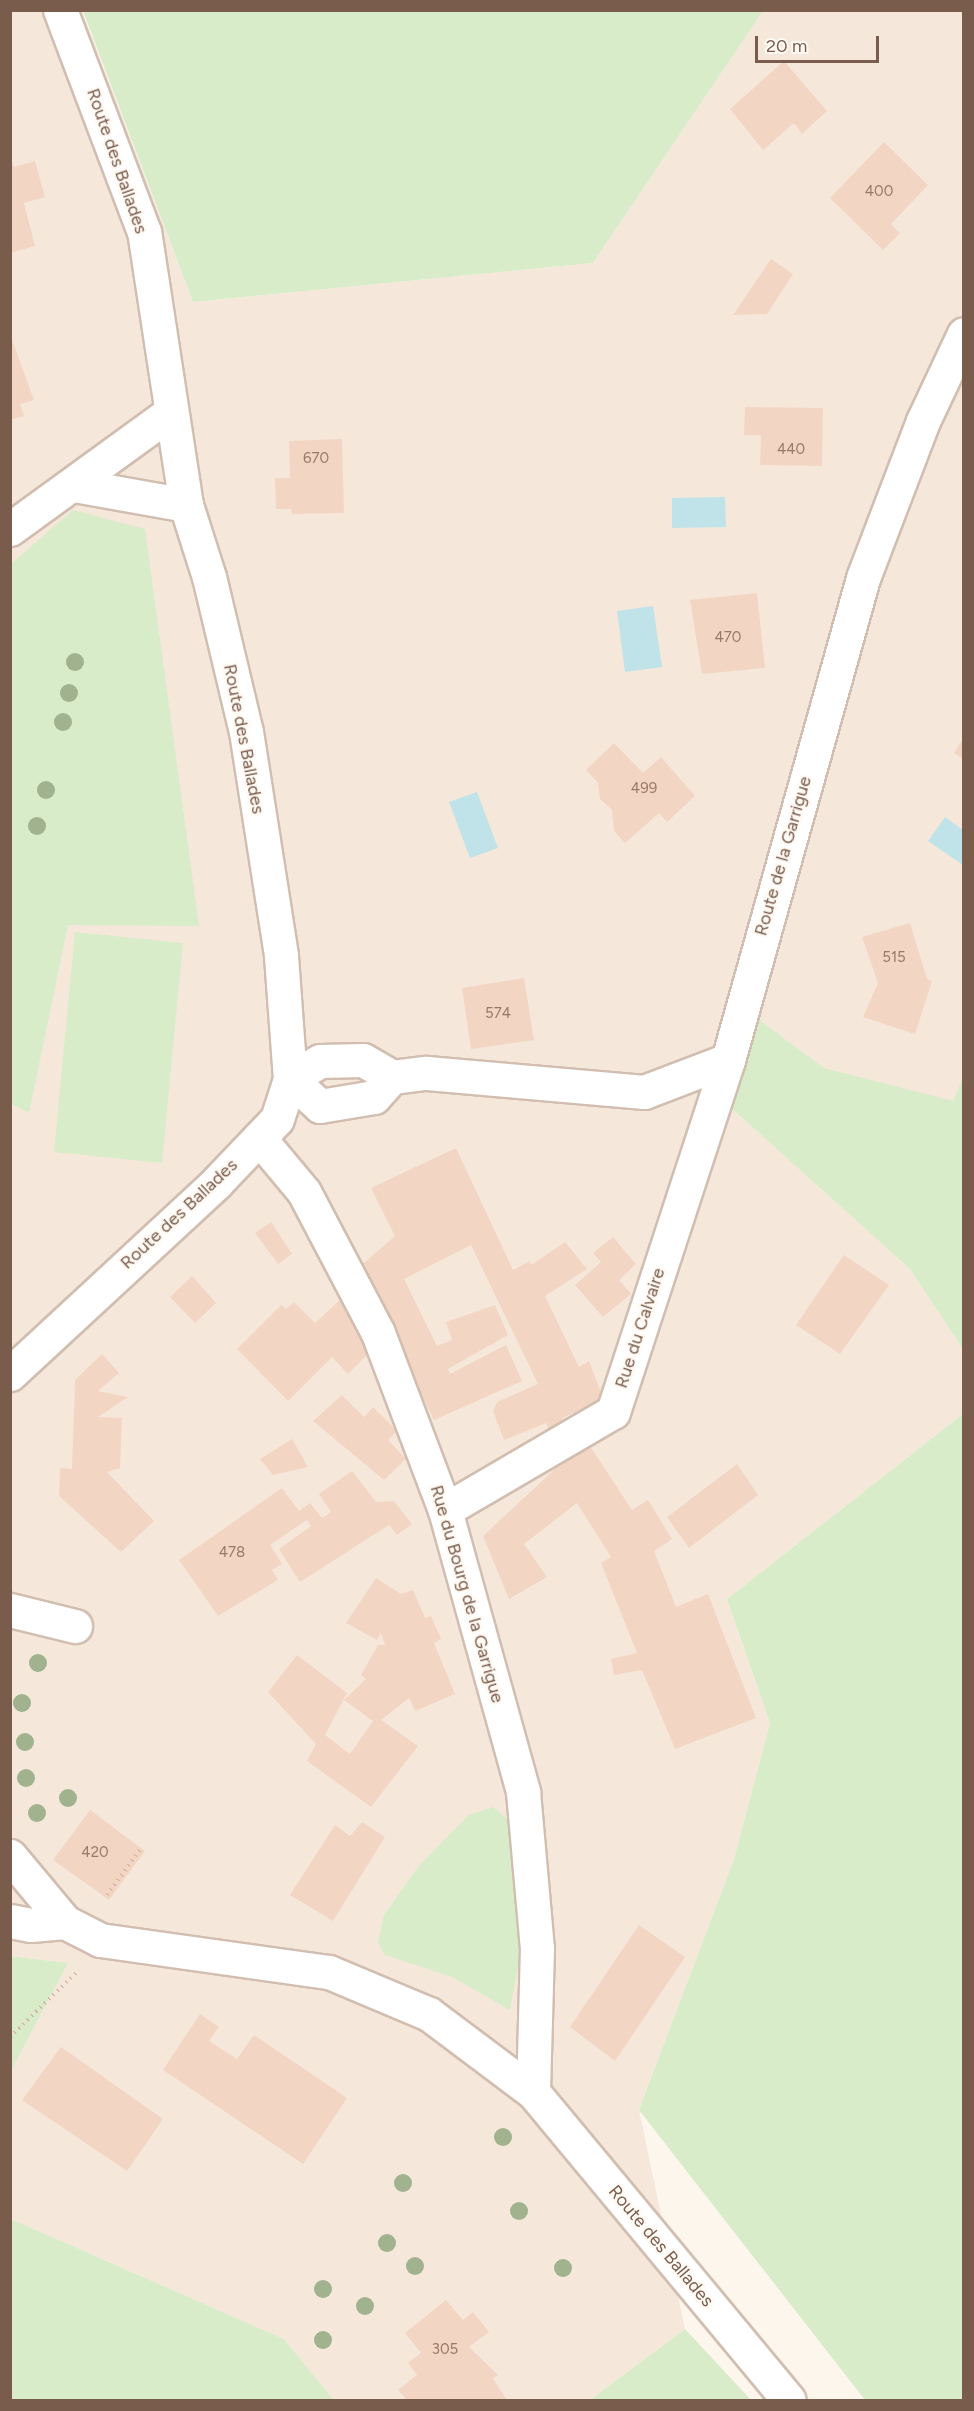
<!DOCTYPE html>
<style>
body{margin:0}
#map{position:relative;width:974px;height:2411px;overflow:hidden;background:#fdf6ec;font-family:Figtree,sans-serif}
div>[style]{position:absolute}
[style*='--x']{left:calc(var(--x)*1px);top:calc(var(--y)*1px);width:calc(var(--w)*1px);rotate:calc(var(--a)*1deg)}
.residential>*{inset:0;background:#f5e8da}
.green>*{inset:0;background:#d8ecc9}
.water>*{inset:0;background:#bfe3e8}
.building>*{inset:0;background:#f3d5c3}
.path>*{height:4px;margin-top:-2px;transform-origin:0;background:repeating-linear-gradient(90deg,#d9b8a5 0 1.5px,transparent 0 6px)}
.roads{filter:drop-shadow(2px 0 #d1beb0) drop-shadow(-2px 0 #d1beb0) drop-shadow(0 2px #d1beb0) drop-shadow(0 -2px #d1beb0)}
.street>*{height:33px;margin:-16.5px;padding:0 16.5px;transform-origin:16.5px;border-radius:16.5px;background:#fff}
.trees>*{width:18px;height:18px;margin:-9px;border-radius:50%;background:#a0b28e}
span{translate:-50% -50%;white-space:nowrap;text-align:center;line-height:1.15;-webkit-text-stroke:5px #fffaf3;paint-order:stroke}
.number-label{font-size:15px;color:#987a6a}
.number-label span{-webkit-text-stroke-width:0}
.street-label{font-size:18px;color:#7a5c4d}
.frame{position:absolute;inset:0;border:12px solid #7a5c4d;pointer-events:none}
.scale{position:absolute;left:755px;top:36px;width:124px;height:27px;box-sizing:border-box;border:3px solid #7a5c4d;border-top:0;padding-left:8px;font-size:18px;line-height:21px;white-space:nowrap;color:#7a5c4d;-webkit-text-stroke:4px #fffaf3;paint-order:stroke}
</style>
<div id="map">
<div class="residential">
<i style="clip-path:polygon(11px 11px,82px 11px,193px 302px,593px 263px,763px 11px,963px 11px,963px 1077px,953px 1102px,823px 1068px,757px 1018px,730px 1107px,910px 1269px,963px 1349px,963px 1414px,727px 1599px,770px 1723px,734px 1859px,639px 2110px,685px 2329px,590px 2400px,334px 2400px,284px 2339px,11px 2219px,11px 2071px,68px 1963px,11px 1956px)"></i>
</div>
<div class="green">
<i style="clip-path:polygon(83px 11px,82px 11px,763px 11px,593px 263px,193px 302px)"></i>
<i style="clip-path:polygon(73px 510px,145px 529px,199px 926px,68px 925px,29px 1113px,10px 1103px,11px 564px)"></i>
<i style="clip-path:polygon(75px 932px,183px 943px,162px 1163px,54px 1152px)"></i>
<i style="clip-path:polygon(757px 1018px,824px 1068px,953px 1101px,963px 1077px,963px 1349px,910px 1269px,730px 1107px)"></i>
<i style="clip-path:polygon(963px 1414px,963px 2400px,865px 2400px,639px 2110px,734px 1859px,770px 1723px,727px 1599px)"></i>
<i style="clip-path:polygon(493px 1807px,515px 1825px,521px 1950px,510px 2010px,452px 1977px,385px 1955px,378px 1943px,384px 1915px,418px 1867px,469px 1815px)"></i>
<i style="clip-path:polygon(11px 1956px,68px 1963px,11px 2071px,10px 1956px)"></i>
<i style="clip-path:polygon(11px 2219px,284px 2339px,334px 2400px,11px 2400px)"></i>
<i style="clip-path:polygon(685px 2329px,751px 2400px,590px 2400px)"></i>
</div>
<div class="water">
<i style="clip-path:polygon(725px 497px,726px 527px,672px 528px,672px 498px)"></i>
<i style="clip-path:polygon(653px 606px,662px 667px,625px 672px,617px 611px)"></i>
<i style="clip-path:polygon(477px 792px,498px 848px,470px 858px,449px 802px)"></i>
<i style="clip-path:polygon(945px 817px,963px 830px,963px 865px,928px 841px)"></i>
</div>
<div class="building">
<i style="clip-path:polygon(784px 61px,827px 111px,802px 134px,794px 123px,763px 150px,730px 109px)"></i>
<i style="clip-path:polygon(884px 142px,928px 185px,891px 224px,900px 233px,883px 250px,830px 198px)"></i>
<i style="clip-path:polygon(10px 158px,14px 167px,35px 161px,45px 197px,24px 203px,35px 246px,10px 253px)"></i>
<i style="clip-path:polygon(771px 259px,793px 274px,767px 314px,733px 315px)"></i>
<i style="clip-path:polygon(10px 335px,34px 400px,20px 404px,24px 416px,10px 420px)"></i>
<i style="clip-path:polygon(745px 407px,823px 408px,822px 466px,760px 465px,761px 435px,744px 435px)"></i>
<i style="clip-path:polygon(342px 439px,344px 513px,292px 514px,291px 509px,276px 509px,275px 478px,290px 478px,289px 441px)"></i>
<i style="clip-path:polygon(757px 593px,765px 668px,702px 674px,690px 600px)"></i>
<i style="clip-path:polygon(963px 739px,963px 759px,954px 753px)"></i>
<i style="clip-path:polygon(614px 743px,643px 773px,661px 757px,695px 796px,667px 822px,659px 813px,625px 843px,614px 831px,612px 810px,600px 799px,598px 783px,586px 770px)"></i>
<i style="clip-path:polygon(910px 923px,927px 979px,932px 981px,915px 1034px,863px 1017px,878px 983px,862px 937px)"></i>
<i style="clip-path:polygon(524px 978px,534px 1040px,471px 1049px,462px 988px)"></i>
<i style="clip-path:polygon(456px 1148px,513px 1270px,530px 1261px,531px 1265px,565px 1242px,587px 1269px,545px 1296px,579px 1367px,589px 1361px,604px 1400px,562px 1418px,567px 1430px,552px 1439px,546px 1423px,504px 1440px,493px 1411px,497px 1402px,538px 1384px,471px 1245px,404px 1279px,437px 1346px,452px 1340px,446px 1322px,495px 1305px,508px 1335px,448px 1369px,450px 1374px,506px 1345px,522px 1381px,434px 1420px,358px 1268px,395px 1236px,371px 1188px)"></i>
<i style="clip-path:polygon(271px 1222px,292px 1254px,278px 1264px,255px 1233px)"></i>
<i style="clip-path:polygon(613px 1237px,636px 1264px,619px 1280px,631px 1294px,603px 1317px,575px 1285px,601px 1262px,593px 1253px)"></i>
<i style="clip-path:polygon(844px 1255px,889px 1285px,840px 1354px,796px 1325px)"></i>
<i style="clip-path:polygon(192px 1276px,216px 1303px,195px 1323px,170px 1297px)"></i>
<i style="clip-path:polygon(340px 1300px,372px 1350px,348px 1374px,332px 1357px,288px 1401px,237px 1349px,281px 1305px,286px 1309px,294px 1302px,315px 1323px)"></i>
<i style="clip-path:polygon(102px 1354px,119px 1373px,98px 1391px,128px 1397px,98px 1417px,122px 1418px,120px 1468px,107px 1472px,154px 1521px,121px 1552px,59px 1496px,60px 1468px,72px 1469px,75px 1380px)"></i>
<i style="clip-path:polygon(342px 1395px,364px 1417px,373px 1407px,397px 1431px,388px 1440px,406px 1459px,384px 1480px,313px 1421px)"></i>
<i style="clip-path:polygon(292px 1439px,308px 1467px,273px 1475px,260px 1459px)"></i>
<i style="clip-path:polygon(590px 1446px,632px 1510px,648px 1500px,672px 1539px,654px 1551px,676px 1607px,708px 1594px,756px 1718px,675px 1749px,642px 1670px,614px 1675px,611px 1659px,637px 1653px,601px 1563px,611px 1557px,577px 1503px,524px 1544px,547px 1577px,509px 1599px,483px 1536px,555px 1469px)"></i>
<i style="clip-path:polygon(737px 1464px,758px 1495px,689px 1548px,667px 1517px)"></i>
<i style="clip-path:polygon(352px 1471px,376px 1502px,394px 1501px,412px 1524px,397px 1535px,389px 1525px,300px 1582px,279px 1549px,311px 1526px,307px 1520px,270px 1545px,282px 1564px,272px 1570px,278px 1580px,218px 1616px,179px 1560px,282px 1488px,299px 1511px,310px 1503px,322px 1518px,331px 1512px,319px 1494px)"></i>
<i style="clip-path:polygon(376px 1578px,401px 1594px,413px 1590px,425px 1618px,431px 1616px,441px 1639px,434px 1643px,455px 1694px,415px 1711px,409px 1698px,381px 1720px,418px 1746px,371px 1807px,307px 1761px,316px 1744px,268px 1692px,297px 1655px,347px 1693px,325px 1735px,350px 1754px,373px 1721px,344px 1700px,366px 1679px,361px 1675px,378px 1645px,385px 1645px,381px 1633px,377px 1640px,346px 1623px)"></i>
<i style="clip-path:polygon(90px 1810px,145px 1851px,109px 1900px,53px 1860px)"></i>
<i style="clip-path:polygon(362px 1822px,385px 1837px,333px 1921px,290px 1895px,335px 1825px,350px 1836px)"></i>
<i style="clip-path:polygon(639px 1925px,685px 1957px,615px 2061px,570px 2027px)"></i>
<i style="clip-path:polygon(200px 2014px,219px 2027px,209px 2041px,237px 2059px,254px 2035px,347px 2098px,303px 2164px,163px 2070px)"></i>
<i style="clip-path:polygon(61px 2047px,163px 2119px,127px 2171px,22px 2100px)"></i>
<i style="clip-path:polygon(446px 2300px,463px 2320px,473px 2312px,489px 2332px,469px 2347px,498px 2375px,493px 2379px,507px 2400px,407px 2400px,398px 2390px,417px 2375px,408px 2363px,421px 2353px,405px 2333px)"></i>
</div>
<div class="path">
<i style="--x:107;--y:1895;--w:58;--a:-54.1"></i>
<i style="--x:10;--y:2037;--w:96;--a:-44.2"></i>
</div>
<div class="roads">
<div class="street">
<i style="--x:74;--y:485;--w:114;--a:10.1"></i>
<i style="--x:10;--y:529;--w:199;--a:-36"></i>
<i style="--x:392;--y:1077;--w:27;--a:132"></i>
<i style="--x:374;--y:1097;--w:55;--a:170.5"></i>
<i style="--x:320;--y:1106;--w:40;--a:-138"></i>
<i style="--x:290;--y:1079;--w:35;--a:-31"></i>
<i style="--x:320;--y:1061;--w:43;--a:-1.3"></i>
<i style="--x:363;--y:1060;--w:34;--a:30"></i>
<i style="--x:392;--y:1077;--w:35;--a:-7"></i>
<i style="--x:427;--y:1073;--w:218;--a:5"></i>
<i style="--x:644;--y:1092;--w:90;--a:-20.9"></i>
<i style="--x:259;--y:1138;--w:70;--a:50.2"></i>
<i style="--x:304;--y:1192;--w:159;--a:62.3"></i>
<i style="--x:378;--y:1333;--w:189;--a:69.3"></i>
<i style="--x:445;--y:1510;--w:293;--a:74.5"></i>
<i style="--x:523;--y:1792;--w:157;--a:84.9"></i>
<i style="--x:537;--y:1948;--w:144;--a:91.6"></i>
<i style="--x:10;--y:1374;--w:281;--a:-42.8"></i>
<i style="--x:216;--y:1183;--w:88;--a:-46.4"></i>
<i style="--x:277;--y:1119;--w:42;--a:-72"></i>
<i style="--x:290;--y:1079;--w:124;--a:-94.2"></i>
<i style="--x:281;--y:955;--w:226;--a:-98.9"></i>
<i style="--x:246;--y:732;--w:159;--a:-103.4"></i>
<i style="--x:209;--y:577;--w:76;--a:-107.7"></i>
<i style="--x:186;--y:505;--w:276;--a:-98.7"></i>
<i style="--x:144;--y:232;--w:237;--a:-110.7"></i>
<i style="--x:445;--y:1510;--w:194;--a:-30.3"></i>
<i style="--x:613;--y:1412;--w:370;--a:-71.9"></i>
<i style="--x:728;--y:1060;--w:501;--a:-74.35"></i>
<i style="--x:863;--y:578;--w:168;--a:-69.1"></i>
<i style="--x:923;--y:421;--w:96;--a:-64.8"></i>
<i style="--x:10;--y:1610;--w:67;--a:13.8"></i>
<i style="--x:10;--y:1856;--w:86;--a:50.2"></i>
<i style="--x:65;--y:1922;--w:39;--a:27"></i>
<i style="--x:100;--y:1940;--w:231;--a:8"></i>
<i style="--x:329;--y:1972;--w:108;--a:22.8"></i>
<i style="--x:429;--y:2014;--w:130;--a:36.9"></i>
<i style="--x:533;--y:2092;--w:400;--a:50.3"></i>
<i style="--x:10;--y:1921;--w:21;--a:11"></i>
<i style="--x:31;--y:1925;--w:34;--a:-5"></i>
</div>
</div>
<div class="trees">
<i style="left:75px;top:662px"></i>
<i style="left:69px;top:693px"></i>
<i style="left:63px;top:722px"></i>
<i style="left:46px;top:790px"></i>
<i style="left:37px;top:826px"></i>
<i style="left:38px;top:1663px"></i>
<i style="left:22px;top:1703px"></i>
<i style="left:25px;top:1742px"></i>
<i style="left:26px;top:1778px"></i>
<i style="left:68px;top:1798px"></i>
<i style="left:37px;top:1813px"></i>
<i style="left:503px;top:2137px"></i>
<i style="left:403px;top:2183px"></i>
<i style="left:519px;top:2211px"></i>
<i style="left:387px;top:2243px"></i>
<i style="left:415px;top:2266px"></i>
<i style="left:563px;top:2268px"></i>
<i style="left:323px;top:2289px"></i>
<i style="left:365px;top:2306px"></i>
<i style="left:323px;top:2340px"></i>
</div>
<div class="number-label">
<span style="left:879px;top:192px">400</span>
<span style="left:791px;top:450px">440</span>
<span style="left:316px;top:459px">670</span>
<span style="left:728px;top:638px">470</span>
<span style="left:644px;top:789px">499</span>
<span style="left:894px;top:958px">515</span>
<span style="left:498px;top:1014px">574</span>
<span style="left:232px;top:1553px">478</span>
<span style="left:95px;top:1853px">420</span>
<span style="left:445px;top:2350px">305</span>
</div>
<div class="street-label">
<span style="left:117px;top:161px;rotate:71deg">Route des Ballades</span>
<span style="left:244px;top:739px;rotate:79deg">Route des Ballades</span>
<span style="left:783px;top:856px;rotate:-74deg">Route de la Garrigue</span>
<span style="left:179px;top:1214px;rotate:-43deg">Route des Ballades</span>
<span style="left:640px;top:1328px;rotate:-72deg">Rue du Calvaire</span>
<span style="left:467px;top:1594px;rotate:74deg">Rue du Bourg de la Garrigue</span>
<span style="left:661px;top:2246px;rotate:50deg">Route des Ballades</span>
</div>
<div class="frame"></div>
<div class="scale">20 m</div>
</div>
